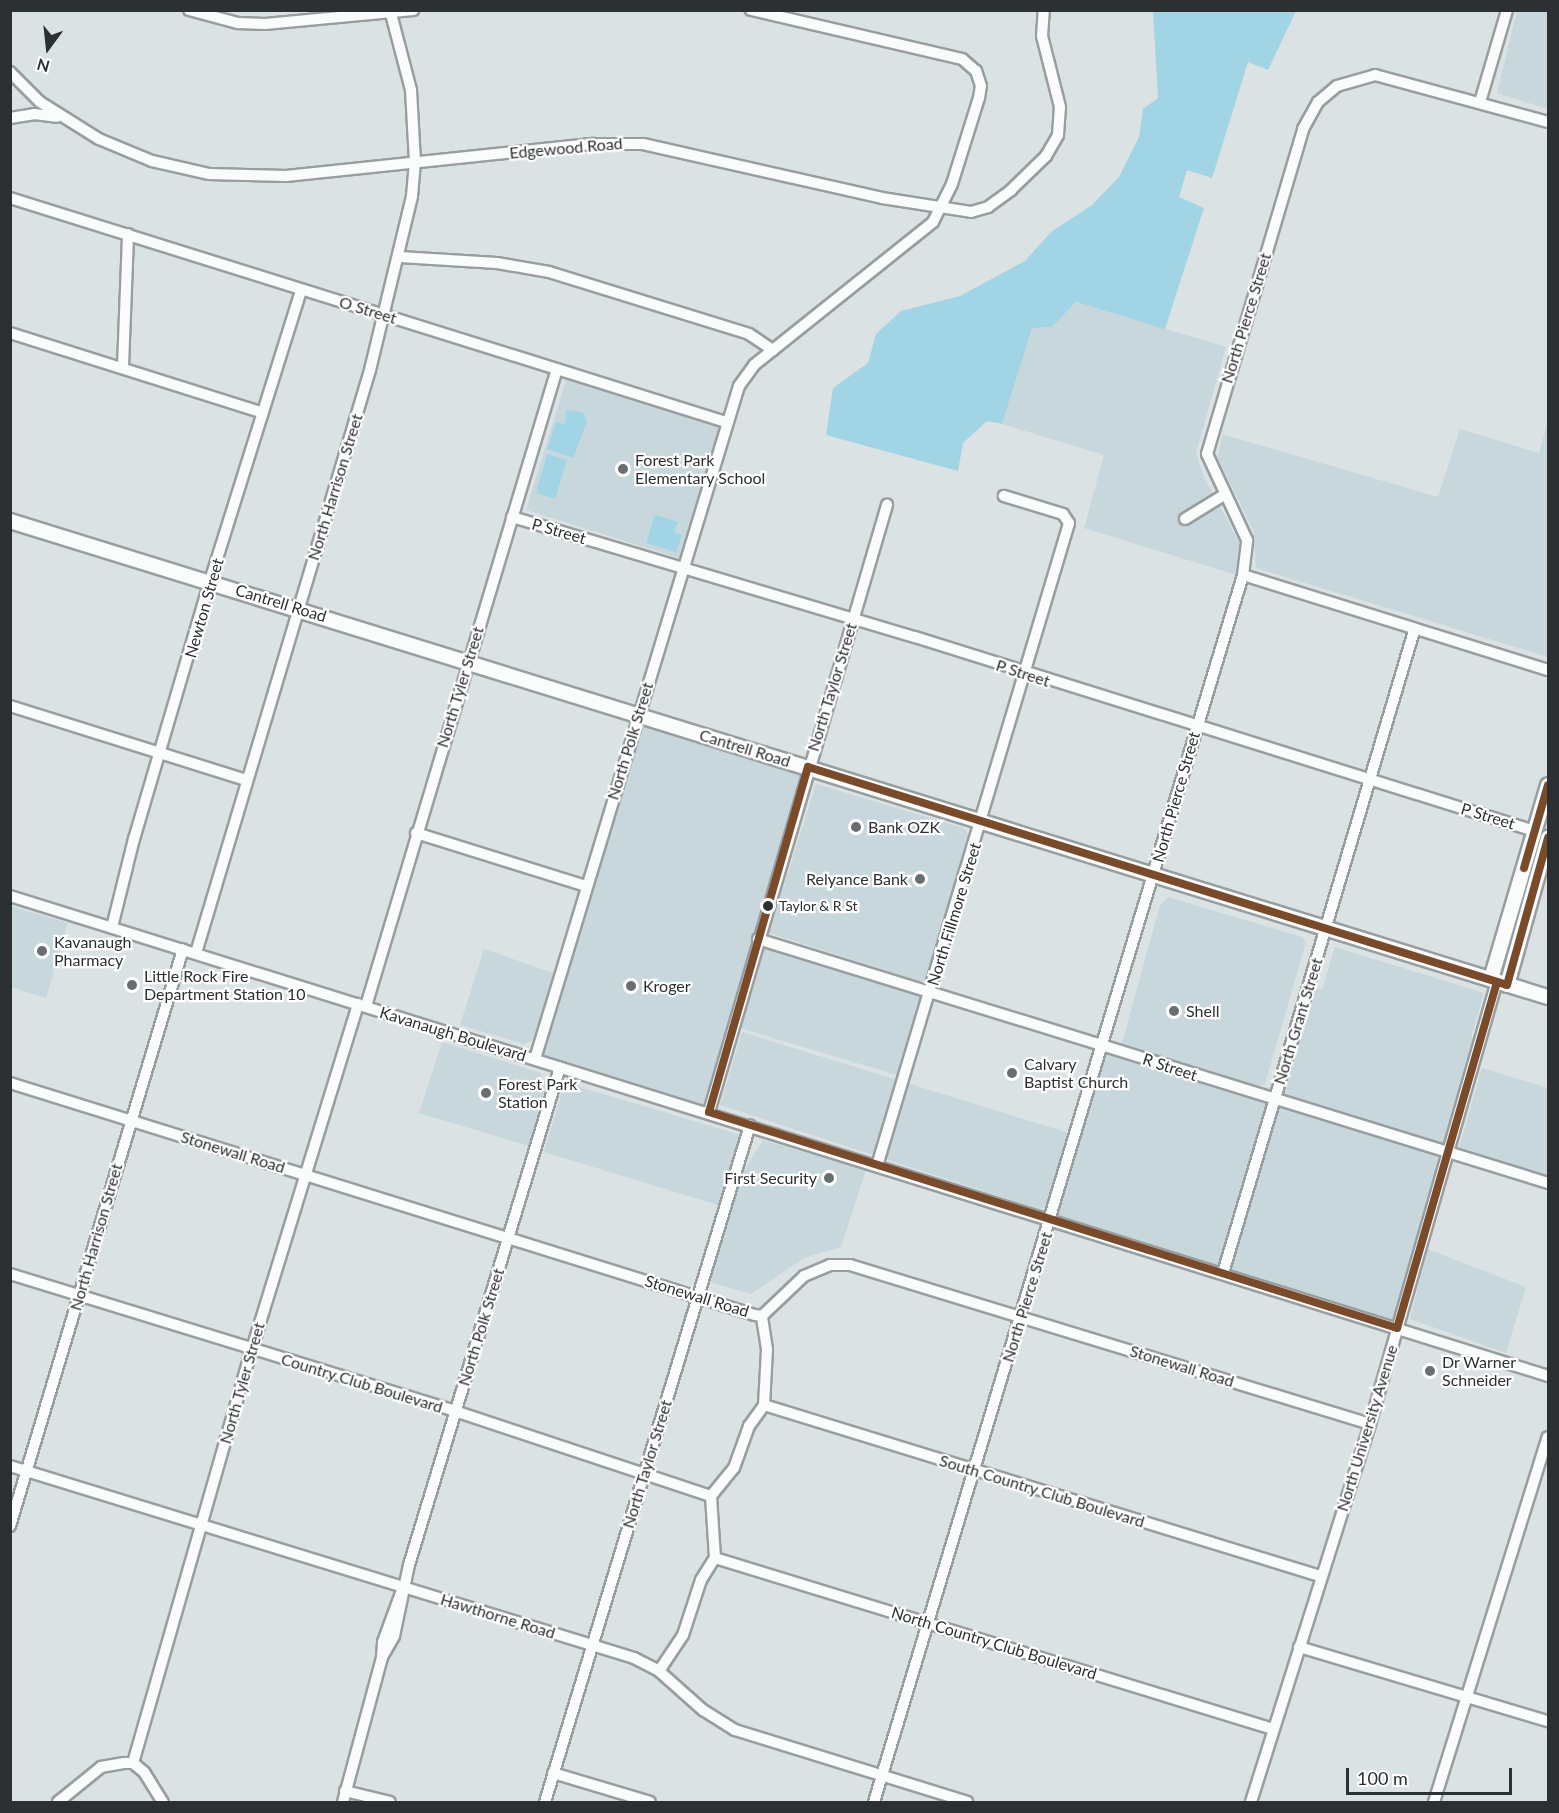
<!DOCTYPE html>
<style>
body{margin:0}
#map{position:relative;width:1559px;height:1813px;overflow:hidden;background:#dbe2e4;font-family:Lato,sans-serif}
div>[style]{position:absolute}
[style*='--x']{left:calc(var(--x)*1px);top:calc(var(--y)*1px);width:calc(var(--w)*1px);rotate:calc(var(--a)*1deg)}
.built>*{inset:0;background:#c8d7dc}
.green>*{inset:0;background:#a1d4e5}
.roads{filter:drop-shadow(2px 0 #989e9f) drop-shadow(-2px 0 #989e9f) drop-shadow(0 2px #989e9f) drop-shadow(0 -2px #989e9f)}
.minor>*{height:10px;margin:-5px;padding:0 5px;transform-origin:5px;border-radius:5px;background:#fafbfb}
.major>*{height:14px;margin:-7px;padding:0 7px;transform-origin:7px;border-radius:7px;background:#fafbfb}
.bus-1>*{height:8px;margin:-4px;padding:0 4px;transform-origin:4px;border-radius:4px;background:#7a4b2a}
.dots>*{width:16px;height:16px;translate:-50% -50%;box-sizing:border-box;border:3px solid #fff;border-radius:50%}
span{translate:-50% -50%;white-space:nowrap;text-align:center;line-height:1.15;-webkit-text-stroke:4.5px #fff;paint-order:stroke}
.bus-label{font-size:14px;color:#2c3032}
.left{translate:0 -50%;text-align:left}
.street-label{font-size:16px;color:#2c3032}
.poi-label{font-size:16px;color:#2c3032}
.right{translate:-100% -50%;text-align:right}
.frame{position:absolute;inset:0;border:12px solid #2c3032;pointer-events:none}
.north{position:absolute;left:18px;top:18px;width:60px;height:60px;-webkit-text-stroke:4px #fff;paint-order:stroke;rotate:195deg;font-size:16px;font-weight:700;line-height:24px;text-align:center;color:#2c3032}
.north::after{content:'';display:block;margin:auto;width:21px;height:27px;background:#2c3032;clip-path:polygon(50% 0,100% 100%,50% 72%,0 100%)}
.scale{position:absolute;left:1346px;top:1768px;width:166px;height:27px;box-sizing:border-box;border:3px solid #2c3032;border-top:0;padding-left:8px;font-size:18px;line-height:21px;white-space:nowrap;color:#2c3032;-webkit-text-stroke:4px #fff;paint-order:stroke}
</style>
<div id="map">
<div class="built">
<i style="clip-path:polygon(1517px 11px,1548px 11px,1548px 109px,1497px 93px)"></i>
<i style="clip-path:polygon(1076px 302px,1226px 347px,1196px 453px,1203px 475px,1241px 546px,1236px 575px,1084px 528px,1104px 455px,1002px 424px,1031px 328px,1052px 327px)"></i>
<i style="clip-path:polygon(566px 380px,720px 427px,679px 558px,526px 510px)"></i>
<i style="clip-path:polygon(1548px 420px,1548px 657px,1256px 568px,1254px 532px,1218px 458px,1222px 434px,1438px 497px,1460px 429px,1539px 453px)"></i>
<i style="clip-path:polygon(638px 715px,808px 767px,758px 939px,930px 993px,904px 1077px,733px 1026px,709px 1112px,535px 1060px)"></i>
<i style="clip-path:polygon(816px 784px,964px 828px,970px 837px,926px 983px,769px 933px)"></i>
<i style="clip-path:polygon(1168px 897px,1302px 937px,1306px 942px,1265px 1084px,1259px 1087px,1122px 1043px,1160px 905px)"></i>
<i style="clip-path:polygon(10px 906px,68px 923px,46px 998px,11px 987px)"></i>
<i style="clip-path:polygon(1335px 947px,1484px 993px,1471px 1037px,1480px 1041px,1397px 1328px,1050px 1220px,1102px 1046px,1274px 1100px,1308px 986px,1322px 990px)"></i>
<i style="clip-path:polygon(484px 949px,553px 973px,534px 1040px,524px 1044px,460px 1025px)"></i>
<i style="clip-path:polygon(742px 1032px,1069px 1133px,1046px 1207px,1039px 1209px,720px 1105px)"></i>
<i style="clip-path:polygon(442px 1042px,541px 1073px,546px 1086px,529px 1146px,419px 1113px)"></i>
<i style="clip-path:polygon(1482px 1068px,1548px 1088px,1548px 1177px,1459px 1148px)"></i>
<i style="clip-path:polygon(573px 1085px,741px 1135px,721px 1206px,544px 1152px,562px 1092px)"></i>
<i style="clip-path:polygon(763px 1140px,866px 1170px,841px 1247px,804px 1258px,751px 1294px,710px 1282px,744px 1171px)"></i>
<i style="clip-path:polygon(1427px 1249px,1526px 1287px,1506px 1353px,1410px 1319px)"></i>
</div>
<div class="green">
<i style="clip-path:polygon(1153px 11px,1296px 11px,1268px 70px,1248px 62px,1212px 178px,1187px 170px,1179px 197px,1204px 208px,1165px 329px,1076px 302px,1052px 327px,1032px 328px,1002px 424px,987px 421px,963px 443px,958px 471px,826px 435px,833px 388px,868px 363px,876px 334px,901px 311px,960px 296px,1025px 261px,1051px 232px,1092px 205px,1119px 177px,1139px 137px,1143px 109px,1158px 98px)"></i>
<i style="clip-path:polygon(566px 410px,583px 412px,587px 422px,573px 458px,547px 449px,556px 422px,565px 424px)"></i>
<i style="clip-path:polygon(547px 454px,567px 460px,555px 499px,536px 493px)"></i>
<i style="clip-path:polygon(655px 515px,678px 522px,674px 533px,682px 535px,676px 552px,646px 543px)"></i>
</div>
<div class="roads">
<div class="minor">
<i style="--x:189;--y:10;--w:51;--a:14.9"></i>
<i style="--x:238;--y:23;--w:27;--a:2"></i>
<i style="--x:265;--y:24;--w:149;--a:-5.4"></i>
<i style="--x:10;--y:72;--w:42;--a:45"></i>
<i style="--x:40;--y:102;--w:70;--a:32.1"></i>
<i style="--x:99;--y:139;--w:57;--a:22.5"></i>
<i style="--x:152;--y:161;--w:58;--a:12.8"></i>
<i style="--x:209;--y:174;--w:77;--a:1.5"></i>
<i style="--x:286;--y:176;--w:309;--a:-6"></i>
<i style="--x:593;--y:144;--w:50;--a:0"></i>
<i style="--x:643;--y:144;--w:245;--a:12.7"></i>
<i style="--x:882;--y:198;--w:90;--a:8.9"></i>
<i style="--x:971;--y:212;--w:18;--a:-16"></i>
<i style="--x:988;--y:207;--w:29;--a:-36"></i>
<i style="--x:1011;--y:190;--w:49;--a:-44.2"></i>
<i style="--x:1046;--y:156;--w:24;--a:-60"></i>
<i style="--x:1058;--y:135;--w:28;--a:-86"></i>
<i style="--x:1060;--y:107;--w:73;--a:-104.2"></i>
<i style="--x:1042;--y:36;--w:26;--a:-86"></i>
<i style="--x:1480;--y:102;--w:96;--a:-73.6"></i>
<i style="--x:10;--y:118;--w:24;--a:-9"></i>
<i style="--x:34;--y:114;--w:23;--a:7"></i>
<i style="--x:10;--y:198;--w:750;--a:17.37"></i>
<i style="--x:400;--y:257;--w:97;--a:3.5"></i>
<i style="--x:497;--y:263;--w:53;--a:9.8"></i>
<i style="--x:549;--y:272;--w:209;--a:17.2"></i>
<i style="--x:749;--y:334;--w:29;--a:34"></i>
<i style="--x:10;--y:333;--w:265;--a:17.5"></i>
<i style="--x:123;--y:366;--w:132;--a:-87.8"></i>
<i style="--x:512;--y:517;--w:420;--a:16.6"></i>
<i style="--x:915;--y:637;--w:650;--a:17.38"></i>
<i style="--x:1185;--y:519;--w:46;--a:-31.6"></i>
<i style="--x:1243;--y:575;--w:319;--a:17.3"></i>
<i style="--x:10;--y:706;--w:247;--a:17.4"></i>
<i style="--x:416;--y:833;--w:178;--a:17.3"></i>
<i style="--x:10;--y:896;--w:1611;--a:17.33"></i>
<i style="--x:112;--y:927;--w:91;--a:-76"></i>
<i style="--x:134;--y:839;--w:269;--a:-73.6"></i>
<i style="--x:210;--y:581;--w:305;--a:-72.6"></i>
<i style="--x:758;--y:939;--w:827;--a:17.16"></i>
<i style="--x:196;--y:953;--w:608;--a:-73.38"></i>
<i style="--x:370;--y:370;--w:179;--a:-76.4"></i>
<i style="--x:412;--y:196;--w:34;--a:-85"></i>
<i style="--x:415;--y:162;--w:72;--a:-93.2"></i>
<i style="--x:411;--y:90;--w:79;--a:-104.7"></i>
<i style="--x:366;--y:1006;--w:665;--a:-73.31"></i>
<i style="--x:535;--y:1059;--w:703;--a:-73.14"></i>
<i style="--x:739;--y:386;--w:26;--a:-54"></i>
<i style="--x:754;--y:365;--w:229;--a:-38.6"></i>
<i style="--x:933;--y:222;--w:42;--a:-63.4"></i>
<i style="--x:952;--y:184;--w:90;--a:-72.6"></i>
<i style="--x:979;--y:98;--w:12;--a:-81"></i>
<i style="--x:981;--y:86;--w:16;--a:-108"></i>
<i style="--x:976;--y:71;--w:18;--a:-139"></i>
<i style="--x:962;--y:59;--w:217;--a:-166.9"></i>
<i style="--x:10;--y:1083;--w:780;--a:17.3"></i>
<i style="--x:755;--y:1315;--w:7;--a:8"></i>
<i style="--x:762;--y:1316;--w:58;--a:-43.6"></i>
<i style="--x:804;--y:1276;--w:28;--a:-23"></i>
<i style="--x:830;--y:1265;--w:20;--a:0"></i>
<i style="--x:850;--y:1265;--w:544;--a:17"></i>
<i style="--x:709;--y:1112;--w:633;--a:-73.66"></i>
<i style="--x:877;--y:1166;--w:671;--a:-73.37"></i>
<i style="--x:1069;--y:523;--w:11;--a:-124"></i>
<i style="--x:1063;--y:514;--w:62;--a:-163"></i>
<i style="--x:1223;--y:1273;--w:670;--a:-73.43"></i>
<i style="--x:10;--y:1274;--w:466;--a:17.1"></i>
<i style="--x:455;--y:1411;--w:270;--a:18.4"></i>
<i style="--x:764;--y:1405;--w:582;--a:17.1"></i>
<i style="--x:10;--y:1466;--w:653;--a:17.1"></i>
<i style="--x:634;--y:1658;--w:28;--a:27"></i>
<i style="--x:659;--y:1671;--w:59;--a:41.6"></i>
<i style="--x:703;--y:1710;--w:38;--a:32"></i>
<i style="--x:735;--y:1730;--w:243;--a:17.2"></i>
<i style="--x:711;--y:1496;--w:36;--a:-51"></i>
<i style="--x:734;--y:1468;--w:45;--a:-70.3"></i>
<i style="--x:749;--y:1426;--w:26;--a:-54"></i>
<i style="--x:764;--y:1405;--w:56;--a:-86.9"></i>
<i style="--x:767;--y:1349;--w:33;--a:-99"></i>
<i style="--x:10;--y:1526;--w:602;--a:-73.31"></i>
<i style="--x:715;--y:1558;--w:584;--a:17.04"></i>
<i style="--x:1299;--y:1647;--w:260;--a:16.6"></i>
<i style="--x:382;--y:1657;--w:24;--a:-60"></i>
<i style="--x:394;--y:1636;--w:73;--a:-78.1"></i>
<i style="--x:409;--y:1565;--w:520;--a:-73.13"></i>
<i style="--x:659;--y:1671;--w:43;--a:-56.3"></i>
<i style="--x:683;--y:1635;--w:58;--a:-71.9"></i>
<i style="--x:701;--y:1580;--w:26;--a:-58"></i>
<i style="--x:715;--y:1558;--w:62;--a:-93.7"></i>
<i style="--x:133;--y:1763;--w:431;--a:-74"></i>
<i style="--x:252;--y:1349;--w:361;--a:-72.9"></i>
<i style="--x:553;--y:1773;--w:101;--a:16.6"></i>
<i style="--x:345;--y:1791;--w:46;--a:13.7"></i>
<i style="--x:58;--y:1802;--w:55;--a:-39.1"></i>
<i style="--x:101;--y:1767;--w:23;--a:-10"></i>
<i style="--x:124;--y:1763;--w:9;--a:0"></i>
<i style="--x:133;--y:1763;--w:14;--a:39"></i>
<i style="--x:144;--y:1772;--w:36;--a:58"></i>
<i style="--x:343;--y:1802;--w:150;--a:-74.9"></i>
<i style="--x:382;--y:1657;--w:15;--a:-86"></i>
<i style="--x:383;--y:1642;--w:55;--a:-69.9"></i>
<i style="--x:545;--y:1802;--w:707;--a:-73.15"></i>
<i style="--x:874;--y:1802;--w:1281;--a:-73.26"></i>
<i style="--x:1243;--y:575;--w:35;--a:-83"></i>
<i style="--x:1247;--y:540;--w:95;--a:-114.9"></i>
<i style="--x:1207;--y:454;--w:339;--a:-73.5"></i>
<i style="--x:1303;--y:129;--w:31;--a:-61"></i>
<i style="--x:1318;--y:102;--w:25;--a:-40"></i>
<i style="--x:1337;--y:86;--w:40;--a:-16"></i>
<i style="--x:1375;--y:75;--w:179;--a:15.2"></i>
<i style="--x:1251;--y:1802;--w:396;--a:-72.5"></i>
<i style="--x:1370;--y:1424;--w:460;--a:-74"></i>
<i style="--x:1434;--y:1802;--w:382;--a:-72.7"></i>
</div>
<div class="major">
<i style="--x:10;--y:521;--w:1610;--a:17.2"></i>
<i style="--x:1491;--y:979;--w:202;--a:-73.6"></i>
<i style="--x:1507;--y:985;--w:153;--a:-74.4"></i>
</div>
</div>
<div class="bus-1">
<i style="--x:1524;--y:868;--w:86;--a:-73.9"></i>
<i style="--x:1497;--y:982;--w:360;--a:106.1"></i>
<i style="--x:1397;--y:1328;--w:721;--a:-162.57"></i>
<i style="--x:709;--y:1112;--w:359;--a:-74"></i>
<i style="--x:808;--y:767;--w:732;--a:17.32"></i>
<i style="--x:1507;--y:985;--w:153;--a:-74.4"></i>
</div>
<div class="dots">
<i style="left:623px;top:469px;background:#696e70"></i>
<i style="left:856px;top:827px;background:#696e70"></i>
<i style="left:920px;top:879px;background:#696e70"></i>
<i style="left:768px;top:906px;background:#2c3032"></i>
<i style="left:42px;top:951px;background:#696e70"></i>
<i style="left:132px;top:985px;background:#696e70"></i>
<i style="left:631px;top:986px;background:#696e70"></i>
<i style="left:1174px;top:1011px;background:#696e70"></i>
<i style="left:1012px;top:1073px;background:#696e70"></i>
<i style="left:486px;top:1093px;background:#696e70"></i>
<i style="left:829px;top:1178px;background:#696e70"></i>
<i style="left:1430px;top:1371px;background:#696e70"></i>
</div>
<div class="bus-label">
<span class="left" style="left:779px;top:906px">Taylor &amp; R St</span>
</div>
<div class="street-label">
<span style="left:566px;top:148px;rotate:-5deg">Edgewood Road</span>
<span style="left:368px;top:310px;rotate:17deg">O Street</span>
<span style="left:1246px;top:318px;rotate:-73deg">North Pierce Street</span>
<span style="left:335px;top:487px;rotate:-73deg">North Harrison Street</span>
<span style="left:559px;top:531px;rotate:16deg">P Street</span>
<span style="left:281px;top:603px;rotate:17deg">Cantrell Road</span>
<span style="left:204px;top:608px;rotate:-74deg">Newton Street</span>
<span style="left:1023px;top:673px;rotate:18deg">P Street</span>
<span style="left:460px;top:687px;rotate:-73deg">North Tyler Street</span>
<span style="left:832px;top:687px;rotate:-73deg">North Taylor Street</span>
<span style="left:630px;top:741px;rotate:-73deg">North Polk Street</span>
<span style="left:745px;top:748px;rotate:17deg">Cantrell Road</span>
<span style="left:1176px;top:797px;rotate:-74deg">North Pierce Street</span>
<span style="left:1488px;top:816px;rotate:17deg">P Street</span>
<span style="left:954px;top:914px;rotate:-73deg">North Fillmore Street</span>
<span style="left:1298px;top:1021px;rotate:-73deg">North Grant Street</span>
<span style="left:453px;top:1034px;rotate:17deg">Kavanaugh Boulevard</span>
<span style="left:1170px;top:1067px;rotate:18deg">R Street</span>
<span style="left:233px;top:1152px;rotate:17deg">Stonewall Road</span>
<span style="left:96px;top:1237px;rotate:-74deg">North Harrison Street</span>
<span style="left:697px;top:1296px;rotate:17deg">Stonewall Road</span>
<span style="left:1027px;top:1297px;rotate:-73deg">North Pierce Street</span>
<span style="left:481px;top:1327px;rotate:-73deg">North Polk Street</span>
<span style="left:1182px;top:1366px;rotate:17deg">Stonewall Road</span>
<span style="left:242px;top:1383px;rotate:-74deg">North Tyler Street</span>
<span style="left:362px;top:1383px;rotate:17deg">Country Club Boulevard</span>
<span style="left:1367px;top:1428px;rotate:-73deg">North University Avenue</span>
<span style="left:647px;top:1464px;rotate:-73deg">North Taylor Street</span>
<span style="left:1042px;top:1491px;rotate:17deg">South Country Club Boulevard</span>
<span style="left:498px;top:1616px;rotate:17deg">Hawthorne Road</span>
<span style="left:994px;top:1643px;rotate:17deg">North Country Club Boulevard</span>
</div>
<div class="poi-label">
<span class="left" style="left:635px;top:469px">Forest Park<br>Elementary School</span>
<span class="left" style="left:868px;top:827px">Bank OZK</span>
<span class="right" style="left:908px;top:879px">Relyance Bank</span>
<span class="left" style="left:54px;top:951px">Kavanaugh<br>Pharmacy</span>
<span class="left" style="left:144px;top:985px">Little Rock Fire<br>Department Station 10</span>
<span class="left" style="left:643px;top:986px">Kroger</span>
<span class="left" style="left:1186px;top:1011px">Shell</span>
<span class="left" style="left:1024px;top:1073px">Calvary<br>Baptist Church</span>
<span class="left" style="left:498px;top:1093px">Forest Park<br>Station</span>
<span class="right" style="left:817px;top:1178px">First Security</span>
<span class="left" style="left:1442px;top:1371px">Dr Warner<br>Schneider</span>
</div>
<div class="frame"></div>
<div class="north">N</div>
<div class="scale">100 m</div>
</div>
